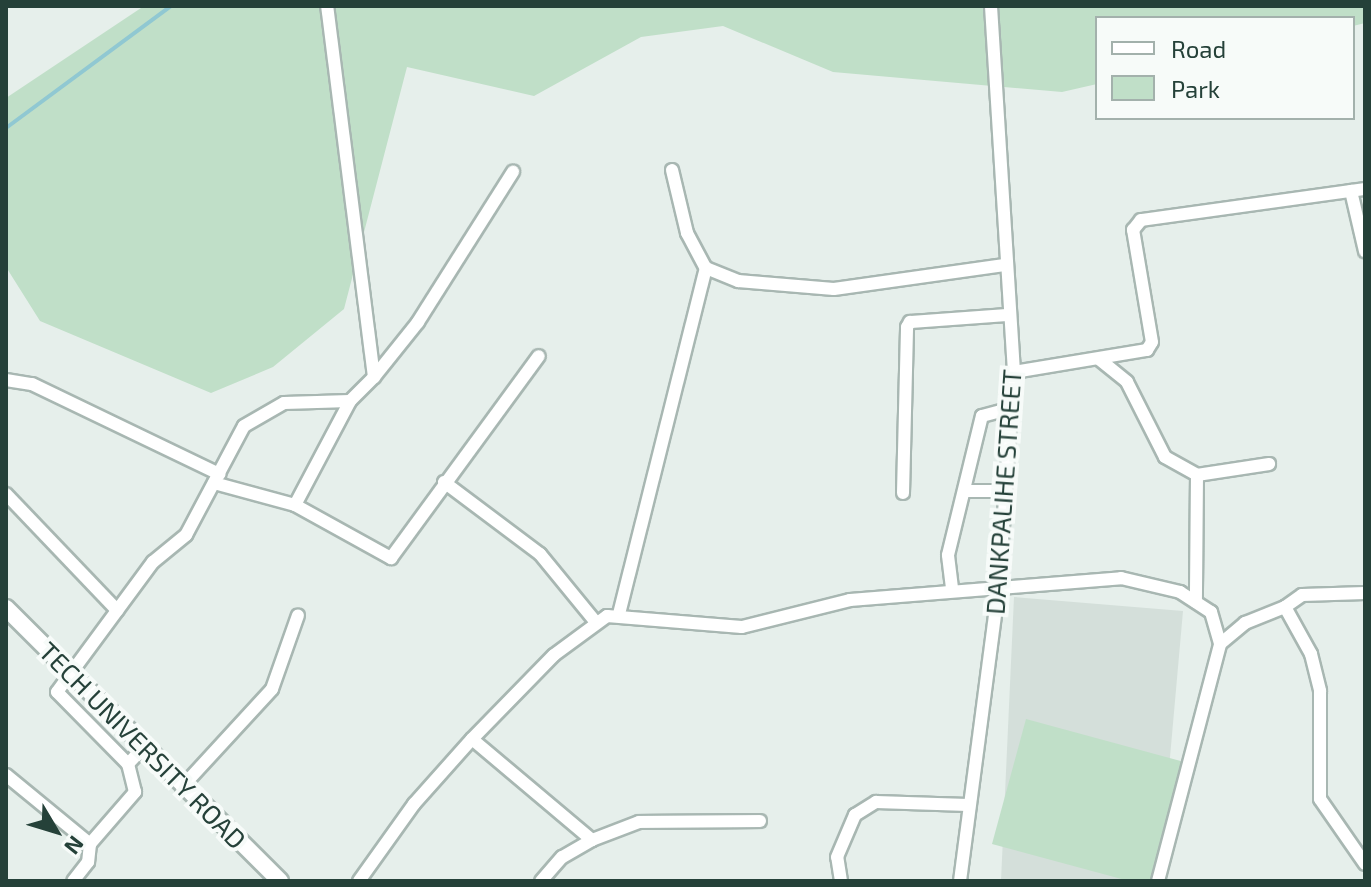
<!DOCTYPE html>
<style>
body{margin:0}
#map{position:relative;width:1371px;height:887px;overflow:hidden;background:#e6efeb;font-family:"Exo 2",sans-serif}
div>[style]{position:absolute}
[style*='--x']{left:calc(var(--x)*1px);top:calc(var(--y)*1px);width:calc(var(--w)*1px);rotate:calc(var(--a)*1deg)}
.built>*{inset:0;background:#d4dfda}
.green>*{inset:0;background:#c0dfc8}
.stream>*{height:4px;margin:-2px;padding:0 2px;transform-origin:2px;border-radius:2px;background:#90c8d2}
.roads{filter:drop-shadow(2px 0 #a8b7b2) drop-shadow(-2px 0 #a8b7b2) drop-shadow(0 2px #a8b7b2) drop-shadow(0 -2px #a8b7b2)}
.minor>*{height:12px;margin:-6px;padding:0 6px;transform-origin:6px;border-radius:6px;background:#fff}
.tertiary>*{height:16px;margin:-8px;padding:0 8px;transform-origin:8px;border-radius:8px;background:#fff}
span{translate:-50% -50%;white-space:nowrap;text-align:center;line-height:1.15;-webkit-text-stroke:8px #f7fbf9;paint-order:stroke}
.street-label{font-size:26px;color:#254139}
.frame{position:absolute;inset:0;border:8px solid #254139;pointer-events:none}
.legend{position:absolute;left:1095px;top:16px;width:260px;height:104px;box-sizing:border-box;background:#f7fbf9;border:2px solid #a3b1ac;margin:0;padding:10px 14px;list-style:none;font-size:24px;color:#254139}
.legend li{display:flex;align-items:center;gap:16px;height:40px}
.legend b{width:40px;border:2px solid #a3b1ac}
.north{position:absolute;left:16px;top:791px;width:80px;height:80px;-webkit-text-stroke:6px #f7fbf9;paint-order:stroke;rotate:128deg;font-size:22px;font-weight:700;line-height:32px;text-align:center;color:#254139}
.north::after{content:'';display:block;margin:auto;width:28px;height:36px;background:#254139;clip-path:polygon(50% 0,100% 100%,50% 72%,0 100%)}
</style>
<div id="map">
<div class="built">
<i style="clip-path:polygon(1014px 597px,1183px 611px,1159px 881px,1001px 881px)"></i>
</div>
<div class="green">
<i style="clip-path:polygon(144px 6px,1365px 6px,1365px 23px,1353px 26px,1353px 18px,1097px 18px,1097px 84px,1062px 92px,833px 72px,723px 26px,641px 37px,534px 96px,407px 67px,344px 309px,273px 367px,211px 393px,40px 321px,6px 267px,6px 98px)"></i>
<i style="clip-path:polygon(1026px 719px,1188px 763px,1156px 881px,1129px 881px,992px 844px)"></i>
</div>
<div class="stream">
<i style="--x:6;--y:128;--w:205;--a:-36.5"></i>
</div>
<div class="roads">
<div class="minor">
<i style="--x:672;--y:170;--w:65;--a:76.6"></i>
<i style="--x:687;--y:233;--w:40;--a:62"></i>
<i style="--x:706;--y:268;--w:35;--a:22"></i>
<i style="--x:738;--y:281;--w:96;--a:4.8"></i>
<i style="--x:834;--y:289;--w:172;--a:-8"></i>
<i style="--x:1351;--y:191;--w:62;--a:76.9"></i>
<i style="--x:1099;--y:359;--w:36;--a:39"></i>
<i style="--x:1127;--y:382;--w:84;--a:63.1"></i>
<i style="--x:1165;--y:457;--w:37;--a:29"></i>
<i style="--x:1197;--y:475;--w:127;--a:90.5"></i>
<i style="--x:1014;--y:372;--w:135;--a:-9.4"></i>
<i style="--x:1147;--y:350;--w:9;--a:-58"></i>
<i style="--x:1152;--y:342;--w:114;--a:-99.6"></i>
<i style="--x:1133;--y:230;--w:13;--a:-51"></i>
<i style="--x:1141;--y:220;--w:226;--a:-7.9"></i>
<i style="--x:374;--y:377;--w:70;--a:-51.3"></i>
<i style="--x:418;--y:322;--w:178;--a:-57.7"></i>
<i style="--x:6;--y:380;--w:26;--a:9"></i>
<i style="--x:32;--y:384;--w:208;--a:25.7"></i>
<i style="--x:1197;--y:475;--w:73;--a:-8.7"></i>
<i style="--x:444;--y:482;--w:120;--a:36.9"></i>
<i style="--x:540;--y:554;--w:85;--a:50.7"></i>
<i style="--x:214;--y:483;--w:84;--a:15.2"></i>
<i style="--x:295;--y:505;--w:110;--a:28.9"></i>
<i style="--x:391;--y:558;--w:250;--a:-53.8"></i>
<i style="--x:967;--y:491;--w:39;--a:0"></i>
<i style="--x:903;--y:493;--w:166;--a:-88.6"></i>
<i style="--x:907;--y:327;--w:6;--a:-59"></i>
<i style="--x:910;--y:322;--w:98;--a:-4.1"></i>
<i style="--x:6;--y:494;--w:161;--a:46.3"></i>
<i style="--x:295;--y:505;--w:118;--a:-62.1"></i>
<i style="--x:952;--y:588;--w:33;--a:-97"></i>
<i style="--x:948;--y:555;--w:143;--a:-76.3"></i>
<i style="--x:982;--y:416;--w:31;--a:-15"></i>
<i style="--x:1365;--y:593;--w:63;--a:178.2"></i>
<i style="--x:1302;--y:595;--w:21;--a:145"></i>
<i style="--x:1285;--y:607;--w:54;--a:61"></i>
<i style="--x:1311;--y:654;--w:38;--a:76"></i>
<i style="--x:1320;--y:691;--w:108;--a:90"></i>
<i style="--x:1320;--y:799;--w:79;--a:55.3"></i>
<i style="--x:619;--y:614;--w:357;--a:-75.9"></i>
<i style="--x:472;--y:739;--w:157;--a:40.1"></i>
<i style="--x:592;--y:840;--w:34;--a:150"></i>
<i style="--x:562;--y:857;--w:32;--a:131"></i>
<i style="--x:128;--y:764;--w:101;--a:-134.6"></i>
<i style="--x:57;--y:692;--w:162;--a:-53.6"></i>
<i style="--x:153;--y:562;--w:43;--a:-39.3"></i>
<i style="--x:186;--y:535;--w:123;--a:-62"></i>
<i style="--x:244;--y:426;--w:46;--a:-29.9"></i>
<i style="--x:284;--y:403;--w:66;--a:-1.7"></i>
<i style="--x:350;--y:401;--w:34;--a:-45"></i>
<i style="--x:374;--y:377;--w:374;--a:-97.2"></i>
<i style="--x:6;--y:775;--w:109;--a:39.4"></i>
<i style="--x:90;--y:844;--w:18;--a:96"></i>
<i style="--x:88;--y:862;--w:24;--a:128"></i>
<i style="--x:182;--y:787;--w:133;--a:-47.4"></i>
<i style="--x:272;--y:689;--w:78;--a:-70.6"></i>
<i style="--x:592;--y:840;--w:50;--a:-21"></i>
<i style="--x:639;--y:822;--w:121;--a:-0.5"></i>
<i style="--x:90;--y:844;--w:69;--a:-49.1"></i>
<i style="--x:135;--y:792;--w:29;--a:-104"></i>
<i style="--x:128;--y:764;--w:23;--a:-47"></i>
<i style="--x:359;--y:881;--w:95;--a:-54.5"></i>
<i style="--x:414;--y:804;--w:87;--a:-48.3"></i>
<i style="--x:472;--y:739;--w:117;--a:-45.7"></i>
<i style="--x:554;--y:655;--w:66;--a:-36.3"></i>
<i style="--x:607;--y:616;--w:135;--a:4.7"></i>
<i style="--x:742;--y:627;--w:111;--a:-14"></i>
<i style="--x:850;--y:600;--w:272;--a:-4.6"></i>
<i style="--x:1121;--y:578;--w:61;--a:13.3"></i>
<i style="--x:1180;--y:592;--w:37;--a:33"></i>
<i style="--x:1211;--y:612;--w:33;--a:74"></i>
<i style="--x:841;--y:881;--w:24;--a:-99"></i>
<i style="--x:837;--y:857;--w:46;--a:-66.8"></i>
<i style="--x:855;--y:815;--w:25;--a:-32"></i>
<i style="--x:876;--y:802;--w:92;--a:1.9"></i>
<i style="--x:960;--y:881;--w:301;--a:-82.5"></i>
<i style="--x:999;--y:583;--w:212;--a:-85.9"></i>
<i style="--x:1014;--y:372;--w:367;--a:-93.6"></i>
<i style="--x:1158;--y:881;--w:245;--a:-75.3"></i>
<i style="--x:1220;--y:644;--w:33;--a:-40"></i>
<i style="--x:1245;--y:623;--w:43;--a:-21.8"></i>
</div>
<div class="tertiary">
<i style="--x:6;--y:608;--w:387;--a:44.9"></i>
</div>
</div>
<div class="street-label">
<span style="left:1003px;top:492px;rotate:-86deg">DANKPALIHE STREET</span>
<span style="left:143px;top:745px;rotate:45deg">TECH UNIVERSITY ROAD</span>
</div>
<div class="frame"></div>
<ul class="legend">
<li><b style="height:10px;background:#fff"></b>Road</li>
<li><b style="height:22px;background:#c0dfc8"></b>Park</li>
</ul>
<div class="north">N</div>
</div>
